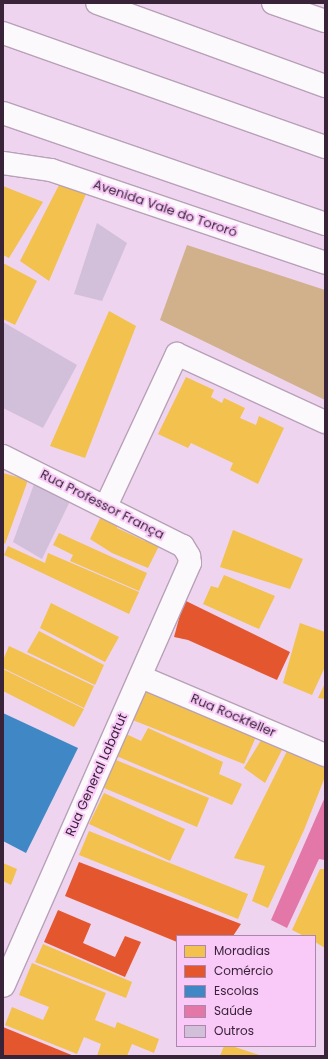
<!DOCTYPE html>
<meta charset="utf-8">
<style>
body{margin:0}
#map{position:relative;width:328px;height:1059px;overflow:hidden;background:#eed4ee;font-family:Poppins,sans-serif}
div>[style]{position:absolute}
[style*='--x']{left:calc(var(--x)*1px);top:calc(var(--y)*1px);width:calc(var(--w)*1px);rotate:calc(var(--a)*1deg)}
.forest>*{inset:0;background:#d0b18c}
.homes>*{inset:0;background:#f2c14e}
.shops>*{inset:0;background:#e4572e}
.schools>*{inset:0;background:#3f88c5}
.health>*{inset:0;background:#e377a8}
.building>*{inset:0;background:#d2bfda}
.roads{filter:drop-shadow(1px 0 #b8a1b8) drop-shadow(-1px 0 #b8a1b8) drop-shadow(0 1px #b8a1b8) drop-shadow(0 -1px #b8a1b8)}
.minor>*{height:22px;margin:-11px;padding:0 11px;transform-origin:11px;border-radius:11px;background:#fcf9fc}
span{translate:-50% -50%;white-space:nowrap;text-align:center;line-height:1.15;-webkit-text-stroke:4px #f9caf8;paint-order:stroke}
.street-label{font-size:13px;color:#392339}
.frame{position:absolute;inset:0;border:4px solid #392339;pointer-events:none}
.legend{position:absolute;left:176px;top:935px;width:140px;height:112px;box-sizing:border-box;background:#f9caf8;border:1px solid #ac87ac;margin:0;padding:5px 7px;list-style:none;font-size:12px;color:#392339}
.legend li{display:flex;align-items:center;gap:8px;height:20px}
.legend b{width:20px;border:1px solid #ac87ac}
</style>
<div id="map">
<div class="forest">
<i style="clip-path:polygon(187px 245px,325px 290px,325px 400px,160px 320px)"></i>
</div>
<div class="homes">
<i style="clip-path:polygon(59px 185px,89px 187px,49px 281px,20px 261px)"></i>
<i style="clip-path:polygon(3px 186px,43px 202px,9px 258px,3px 255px)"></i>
<i style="clip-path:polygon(3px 263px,37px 281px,15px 325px,3px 319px)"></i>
<i style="clip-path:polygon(109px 311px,136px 326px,85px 458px,50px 446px)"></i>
<i style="clip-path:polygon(186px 377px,214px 390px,211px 397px,222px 403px,224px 398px,245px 408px,240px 418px,256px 425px,259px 416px,284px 428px,258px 484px,230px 470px,233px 463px,191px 443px,188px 448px,158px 434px)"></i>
<i style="clip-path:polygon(3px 473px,28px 480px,5px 544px,3px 542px)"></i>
<i style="clip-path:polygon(103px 512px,120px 520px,117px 528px,145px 541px,150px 535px,161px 542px,148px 568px,112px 553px,90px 539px)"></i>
<i style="clip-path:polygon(233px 530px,303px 559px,290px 589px,220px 567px)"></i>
<i style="clip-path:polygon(59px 533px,147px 573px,139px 591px,70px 561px,73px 555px,53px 545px)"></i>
<i style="clip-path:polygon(8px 546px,45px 563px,48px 553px,139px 592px,129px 614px,4px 555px)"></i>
<i style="clip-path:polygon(224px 575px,275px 596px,259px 629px,203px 604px,211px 586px,218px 588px)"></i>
<i style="clip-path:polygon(51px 603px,119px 637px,105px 662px,40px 628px)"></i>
<i style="clip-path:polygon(300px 623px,325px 632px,325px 667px,312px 695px,283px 683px)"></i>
<i style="clip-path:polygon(39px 631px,104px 665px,95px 685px,27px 652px)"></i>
<i style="clip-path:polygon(9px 646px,94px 686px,84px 708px,3px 668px,3px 660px)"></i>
<i style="clip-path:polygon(3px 669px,84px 709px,74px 727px,3px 691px)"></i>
<i style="clip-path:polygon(147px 683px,259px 730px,244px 764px,130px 719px)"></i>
<i style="clip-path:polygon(325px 683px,325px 699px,318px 698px)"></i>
<i style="clip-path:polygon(148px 728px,223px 762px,219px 774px,242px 784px,232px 805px,114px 755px,124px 733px,141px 741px)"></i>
<i style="clip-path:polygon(263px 737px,282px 750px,265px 783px,244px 768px)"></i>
<i style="clip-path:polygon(287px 751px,325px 766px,325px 777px,304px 830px,268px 908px,252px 901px,265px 866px,234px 858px)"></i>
<i style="clip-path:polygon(116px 760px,209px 798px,197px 827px,104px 788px)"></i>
<i style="clip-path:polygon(104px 793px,185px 829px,170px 861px,89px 824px)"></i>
<i style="clip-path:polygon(89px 831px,248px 894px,238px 919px,79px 855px)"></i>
<i style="clip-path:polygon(3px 863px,17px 869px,11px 885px,3px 881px)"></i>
<i style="clip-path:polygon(320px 869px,325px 869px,325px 948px,315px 942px,315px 936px,304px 936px,292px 930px)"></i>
<i style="clip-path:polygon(43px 944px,132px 982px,126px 998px,35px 962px)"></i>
<i style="clip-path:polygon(32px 963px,106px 993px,95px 1020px,115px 1028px,117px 1022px,159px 1039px,154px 1053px,132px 1044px,127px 1056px,97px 1056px,101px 1044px,84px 1037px,77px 1054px,5px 1025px,12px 1007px,43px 1020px,49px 1007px,19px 995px)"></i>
<i style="clip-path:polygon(224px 1046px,232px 1046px,262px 1056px,220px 1056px)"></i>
</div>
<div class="shops">
<i style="clip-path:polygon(184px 600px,290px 652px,277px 680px,188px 640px,174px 637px)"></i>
<i style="clip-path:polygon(79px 862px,241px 924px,233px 936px,177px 936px,177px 942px,65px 896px)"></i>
<i style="clip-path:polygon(58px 910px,91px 924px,83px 943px,115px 957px,125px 936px,141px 942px,125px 977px,44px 942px)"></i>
<i style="clip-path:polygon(3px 1027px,74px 1056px,3px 1056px)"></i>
</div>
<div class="schools">
<i style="clip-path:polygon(3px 713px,78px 748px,26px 853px,3px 841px)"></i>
</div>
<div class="health">
<i style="clip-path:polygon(325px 797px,325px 860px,319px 859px,287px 928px,271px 920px)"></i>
</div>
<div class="building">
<i style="clip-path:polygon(97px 223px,127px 243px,102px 301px,74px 294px)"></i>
<i style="clip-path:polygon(3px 322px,77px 365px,43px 428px,3px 408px)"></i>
<i style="clip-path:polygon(37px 476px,73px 495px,42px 559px,13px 542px)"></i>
</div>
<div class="roads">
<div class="minor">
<i style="--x:97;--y:3;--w:243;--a:20"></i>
<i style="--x:273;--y:3;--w:55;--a:19.1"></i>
<i style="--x:3;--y:33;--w:342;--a:19.5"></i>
<i style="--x:3;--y:113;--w:341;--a:19"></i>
<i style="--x:3;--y:163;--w:49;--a:8.3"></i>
<i style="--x:51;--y:170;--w:289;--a:18.7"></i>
<i style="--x:3;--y:456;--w:201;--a:26.6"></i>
<i style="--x:183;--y:546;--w:12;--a:59"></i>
<i style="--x:189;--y:556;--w:7;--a:82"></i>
<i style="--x:190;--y:563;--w:462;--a:113.8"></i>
<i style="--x:106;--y:506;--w:168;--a:-65"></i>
<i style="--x:177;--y:354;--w:163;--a:24.7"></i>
<i style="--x:141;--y:677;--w:200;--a:23"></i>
</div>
</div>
<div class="street-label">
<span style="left:165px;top:209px;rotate:19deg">Avenida Vale do Tororó</span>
<span style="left:102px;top:505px;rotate:27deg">Rua Professor França</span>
<span style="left:233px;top:716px;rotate:23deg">Rua Rockfeller</span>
<span style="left:97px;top:775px;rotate:-66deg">Rua General Labatut</span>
</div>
<div class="frame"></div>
<ul class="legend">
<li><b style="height:11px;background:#f2c14e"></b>Moradias</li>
<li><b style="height:11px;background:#e4572e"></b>Comércio</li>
<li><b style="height:11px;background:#3f88c5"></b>Escolas</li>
<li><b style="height:11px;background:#e377a8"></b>Saúde</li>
<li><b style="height:11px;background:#d2bfda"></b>Outros</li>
</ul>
</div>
